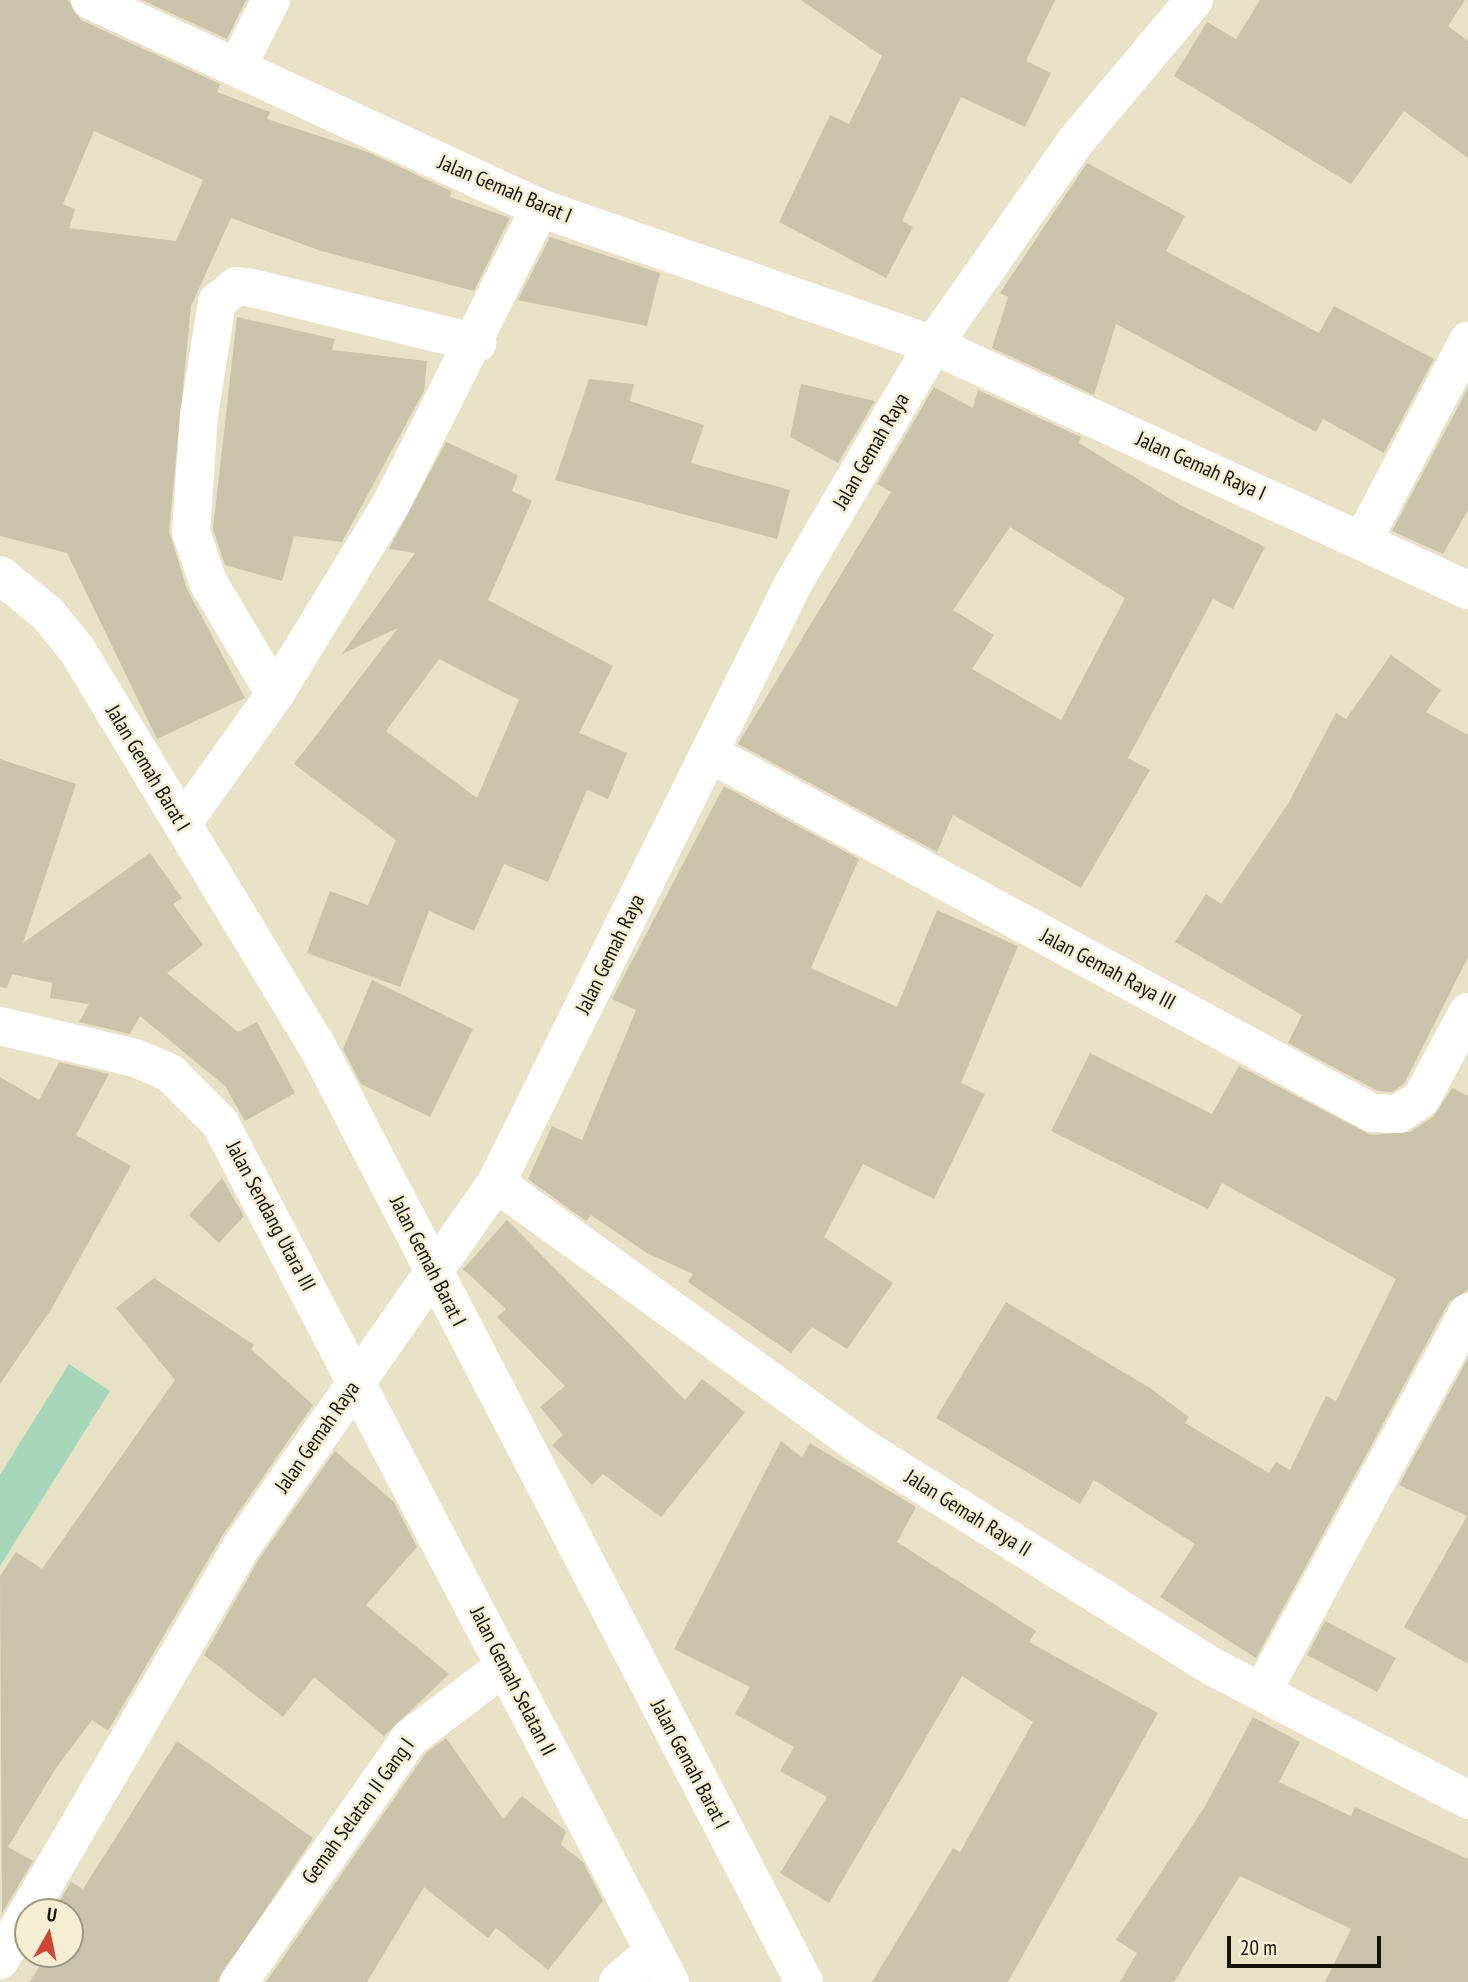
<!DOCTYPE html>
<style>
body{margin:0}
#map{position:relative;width:1468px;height:1982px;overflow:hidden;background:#e7e1c6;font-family:"PT Sans Narrow",sans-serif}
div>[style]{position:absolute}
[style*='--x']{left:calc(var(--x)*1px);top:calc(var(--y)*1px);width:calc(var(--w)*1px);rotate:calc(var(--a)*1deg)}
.green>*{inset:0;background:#a6d6b8}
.building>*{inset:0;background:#c9c4a9}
.minor>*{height:38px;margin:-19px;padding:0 19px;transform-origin:19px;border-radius:19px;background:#fff}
span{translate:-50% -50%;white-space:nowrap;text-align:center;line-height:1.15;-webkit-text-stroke:5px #f4eed3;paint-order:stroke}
.street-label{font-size:21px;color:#16140a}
.north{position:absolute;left:14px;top:1898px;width:70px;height:70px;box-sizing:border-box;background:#f4eed3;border:2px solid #9b9783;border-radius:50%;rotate:9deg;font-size:19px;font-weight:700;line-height:28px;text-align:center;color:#16140a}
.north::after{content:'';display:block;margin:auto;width:24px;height:32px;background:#d24536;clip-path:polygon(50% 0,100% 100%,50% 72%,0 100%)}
.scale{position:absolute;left:1227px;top:1936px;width:154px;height:32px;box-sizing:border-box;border:4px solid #16140a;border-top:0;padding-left:9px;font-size:21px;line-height:24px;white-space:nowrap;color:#16140a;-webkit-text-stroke:5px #f4eed3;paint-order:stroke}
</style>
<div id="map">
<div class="green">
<i style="clip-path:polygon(69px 1364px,110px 1391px,0 1566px,0 1475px)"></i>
</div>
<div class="building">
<i style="clip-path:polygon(evenodd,0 0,68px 0,81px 20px,220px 84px,217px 92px,270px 112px,267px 119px,368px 152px,451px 191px,450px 197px,510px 218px,474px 291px,321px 251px,231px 218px,191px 306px,169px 531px,187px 589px,245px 698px,157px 739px,67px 553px,0 536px,0 0,94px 131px,203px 180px,176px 241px,69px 228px,75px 209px,63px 204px,94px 131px)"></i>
<i style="clip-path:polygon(142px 0,246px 0,227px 39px)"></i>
<i style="clip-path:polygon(801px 0,1055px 0,1026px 61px,1051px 73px,1025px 127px,961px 97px,902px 221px,913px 227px,886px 278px,779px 222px,830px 115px,849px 124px,882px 56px)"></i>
<i style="clip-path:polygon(1260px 0,1465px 0,1448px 26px,1468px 41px,1468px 158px,1404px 111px,1351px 184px,1174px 76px,1207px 22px,1236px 39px)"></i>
<i style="clip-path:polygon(1087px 163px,1185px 216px,1166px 251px,1319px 333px,1334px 306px,1434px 359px,1384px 453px,1323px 419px,1316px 432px,1116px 324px,1094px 395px,992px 348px,1008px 297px,1000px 293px)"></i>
<i style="clip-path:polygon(550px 237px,660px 273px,647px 326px,518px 300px)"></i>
<i style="clip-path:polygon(237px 317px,335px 339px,332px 350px,427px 361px,424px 391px,342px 542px,294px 536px,282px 581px,225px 565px,213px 529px)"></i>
<i style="clip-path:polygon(589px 379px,634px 384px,630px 401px,704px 425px,691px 463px,790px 490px,777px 539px,555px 480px)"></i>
<i style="clip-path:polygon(801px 384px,875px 401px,838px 463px,790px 437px)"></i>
<i style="clip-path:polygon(evenodd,934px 387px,973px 408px,978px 390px,1081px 437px,1079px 443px,1180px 505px,1265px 547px,1233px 609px,1213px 599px,1128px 758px,1150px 770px,1081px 888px,953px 815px,937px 852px,738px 744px,891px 492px,877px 484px,934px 387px,1010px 527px,1125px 598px,1061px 720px,972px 669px,994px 635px,953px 610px,1010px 527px)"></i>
<i style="clip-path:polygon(1468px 388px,1468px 510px,1443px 554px,1392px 531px)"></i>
<i style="clip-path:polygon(evenodd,446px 442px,518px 475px,512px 491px,532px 501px,488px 600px,613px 666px,579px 733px,627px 753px,608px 799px,587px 790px,548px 882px,504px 864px,474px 931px,429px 911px,400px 987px,307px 953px,330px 891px,368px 905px,396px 840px,294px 764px,398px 628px,342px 654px,415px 553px,389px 549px,446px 442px,439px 659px,519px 700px,477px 798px,386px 731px,439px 659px)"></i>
<i style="clip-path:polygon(1391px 655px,1441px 690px,1426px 712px,1468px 735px,1468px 957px,1404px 1084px,1392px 1092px,1378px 1091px,1288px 1043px,1302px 1015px,1175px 942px,1206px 894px,1221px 904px,1289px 802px,1336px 713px,1346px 719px)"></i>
<i style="clip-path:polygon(0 759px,76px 784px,23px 943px,150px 853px,182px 898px,173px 904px,203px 945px,167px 973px,238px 1032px,257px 1022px,295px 1093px,245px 1121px,225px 1086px,140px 1016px,130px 1034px,79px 1022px,89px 1004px,50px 998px,52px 983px,12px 974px,7px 988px,0 987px)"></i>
<i style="clip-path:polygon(724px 786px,859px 859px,811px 968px,897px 1007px,937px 910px,1018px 946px,961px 1083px,985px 1094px,934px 1199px,863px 1164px,824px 1237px,893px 1283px,847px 1349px,812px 1327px,791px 1353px,688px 1282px,693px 1274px,647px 1253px,591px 1215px,586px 1221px,528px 1179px,552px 1126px,582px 1140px,636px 1010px,612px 999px)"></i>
<i style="clip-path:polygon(372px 980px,473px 1029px,430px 1117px,361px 1084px,343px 1049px)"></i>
<i style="clip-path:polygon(1090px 1053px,1212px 1114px,1239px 1066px,1371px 1135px,1410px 1132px,1433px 1117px,1452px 1088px,1468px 1096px,1468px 1290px,1449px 1302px,1256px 1658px,1160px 1597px,1195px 1544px,1094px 1480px,1080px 1504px,936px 1418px,1006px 1302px,1150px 1388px,1189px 1417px,1185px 1423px,1269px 1473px,1276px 1462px,1290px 1470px,1326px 1396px,1336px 1401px,1396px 1279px,1222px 1183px,1208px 1209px,1051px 1131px)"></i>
<i style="clip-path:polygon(59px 1062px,109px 1074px,76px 1135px,131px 1166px,52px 1308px,0 1384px,0 1077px,39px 1100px)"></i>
<i style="clip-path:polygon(222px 1178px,244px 1216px,219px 1243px,189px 1215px)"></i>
<i style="clip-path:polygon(507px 1220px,685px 1400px,702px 1379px,745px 1412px,661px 1517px,603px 1474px,592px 1485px,552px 1445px,563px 1435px,540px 1407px,565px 1386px,497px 1317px,506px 1309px,463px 1269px)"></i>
<i style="clip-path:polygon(154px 1278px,254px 1345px,251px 1349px,313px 1405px,222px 1536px,108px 1731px,92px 1720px,56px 1768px,8px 1847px,33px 1861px,2px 1913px,0 1576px,16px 1552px,42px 1569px,175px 1380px,116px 1308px)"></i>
<i style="clip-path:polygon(1468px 1358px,1468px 1664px,1404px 1627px,1467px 1516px,1399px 1485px)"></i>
<i style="clip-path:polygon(781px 1441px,802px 1457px,810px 1443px,916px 1507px,897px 1542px,1036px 1631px,1029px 1642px,1158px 1713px,1008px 1982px,872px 1982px,953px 1848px,960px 1852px,1033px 1722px,962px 1676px,829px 1903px,780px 1873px,827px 1797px,780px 1771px,794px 1747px,735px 1714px,750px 1687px,674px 1649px)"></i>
<i style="clip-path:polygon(335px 1451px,394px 1502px,417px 1547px,366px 1605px,449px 1674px,384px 1736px,314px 1677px,283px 1717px,204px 1655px,259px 1559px)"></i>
<i style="clip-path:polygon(1325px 1621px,1396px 1658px,1377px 1692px,1307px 1655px)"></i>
<i style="clip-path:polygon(1253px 1717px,1300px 1742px,1279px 1782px,1351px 1816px,1355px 1807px,1468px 1859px,1468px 1982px,1325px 1982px,1351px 1929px,1240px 1876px,1174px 1982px,1120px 1982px,1137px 1953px,1116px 1940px,1204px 1808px)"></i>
<i style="clip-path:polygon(446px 1738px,503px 1819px,522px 1796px,566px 1831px,561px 1845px,583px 1862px,603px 1901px,548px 1970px,496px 1928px,488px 1938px,424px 1887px,367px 1982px,266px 1982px,426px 1753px)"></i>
<i style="clip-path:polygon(177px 1741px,313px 1838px,217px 1982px,30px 1982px,47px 1954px,70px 1954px,70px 1912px,53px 1912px,71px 1882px,83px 1889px)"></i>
</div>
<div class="minor">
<i style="--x:90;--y:0;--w:496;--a:24.8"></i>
<i style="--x:540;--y:208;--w:416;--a:19.2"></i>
<i style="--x:933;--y:345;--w:588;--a:24.61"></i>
<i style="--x:237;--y:67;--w:75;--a:-63.1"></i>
<i style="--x:1364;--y:538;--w:223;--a:-62.2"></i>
<i style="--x:0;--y:575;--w:62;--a:39.1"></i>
<i style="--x:48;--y:614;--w:46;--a:51.1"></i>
<i style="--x:77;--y:650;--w:461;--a:58.8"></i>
<i style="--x:316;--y:1044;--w:1057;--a:62.51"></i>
<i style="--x:275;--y:694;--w:131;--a:-120.9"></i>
<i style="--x:208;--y:582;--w:53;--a:-108.8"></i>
<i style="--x:191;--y:532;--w:117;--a:-86.1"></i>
<i style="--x:199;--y:415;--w:114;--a:-80.9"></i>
<i style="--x:217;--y:302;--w:25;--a:-40"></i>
<i style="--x:236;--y:286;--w:16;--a:7"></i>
<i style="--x:252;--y:288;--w:232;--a:13.7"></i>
<i style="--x:709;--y:753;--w:754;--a:28.5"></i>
<i style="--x:1372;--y:1113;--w:26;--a:2"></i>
<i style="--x:1398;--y:1114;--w:27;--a:-33"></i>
<i style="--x:1421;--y:1099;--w:99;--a:-61.6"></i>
<i style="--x:182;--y:824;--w:160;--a:-54.4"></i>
<i style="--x:275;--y:694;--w:223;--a:-58.6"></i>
<i style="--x:391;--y:504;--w:331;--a:-63.3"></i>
<i style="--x:0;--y:1026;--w:139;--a:13.3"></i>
<i style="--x:135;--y:1058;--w:38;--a:23"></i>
<i style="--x:170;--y:1073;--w:71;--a:45"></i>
<i style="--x:220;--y:1123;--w:970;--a:62.35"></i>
<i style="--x:496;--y:1183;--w:451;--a:35.8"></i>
<i style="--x:862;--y:1447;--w:414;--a:32.1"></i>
<i style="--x:1213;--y:1667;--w:288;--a:27.5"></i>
<i style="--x:1262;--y:1692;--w:432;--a:-61.5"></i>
<i style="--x:28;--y:1912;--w:423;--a:-59.7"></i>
<i style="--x:241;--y:1547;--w:444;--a:-55"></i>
<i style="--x:496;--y:1183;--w:669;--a:-63.63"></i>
<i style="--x:793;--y:584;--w:277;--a:-59.6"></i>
<i style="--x:933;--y:345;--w:248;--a:-55"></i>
<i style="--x:1075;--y:142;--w:185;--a:-50"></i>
<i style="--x:0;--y:1960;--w:56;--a:-59.7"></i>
<i style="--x:239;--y:1982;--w:298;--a:-55"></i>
<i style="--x:410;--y:1738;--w:119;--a:-37.2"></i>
<i style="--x:618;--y:1982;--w:46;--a:-40.6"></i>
</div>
<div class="street-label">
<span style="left:505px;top:189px;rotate:23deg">Jalan Gemah Barat I</span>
<span style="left:871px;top:451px;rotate:-60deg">Jalan Gemah Raya</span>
<span style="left:1201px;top:466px;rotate:24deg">Jalan Gemah Raya I</span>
<span style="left:148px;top:768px;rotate:59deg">Jalan Gemah Barat I</span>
<span style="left:610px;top:954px;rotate:-64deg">Jalan Gemah Raya</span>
<span style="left:1108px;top:969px;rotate:28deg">Jalan Gemah Raya III</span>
<span style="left:271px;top:1216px;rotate:62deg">Jalan Sendang Utara III</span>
<span style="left:428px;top:1261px;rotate:63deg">Jalan Gemah Barat I</span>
<span style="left:317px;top:1437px;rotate:-55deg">Jalan Gemah Raya</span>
<span style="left:968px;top:1513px;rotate:32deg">Jalan Gemah Raya II</span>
<span style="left:513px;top:1681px;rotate:63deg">Jalan Gemah Selatan II</span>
<span style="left:690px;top:1764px;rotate:62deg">Jalan Gemah Barat I</span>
<span style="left:358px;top:1811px;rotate:-54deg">Gemah Selatan II Gang I</span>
</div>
<div class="north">U</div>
<div class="scale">20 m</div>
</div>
